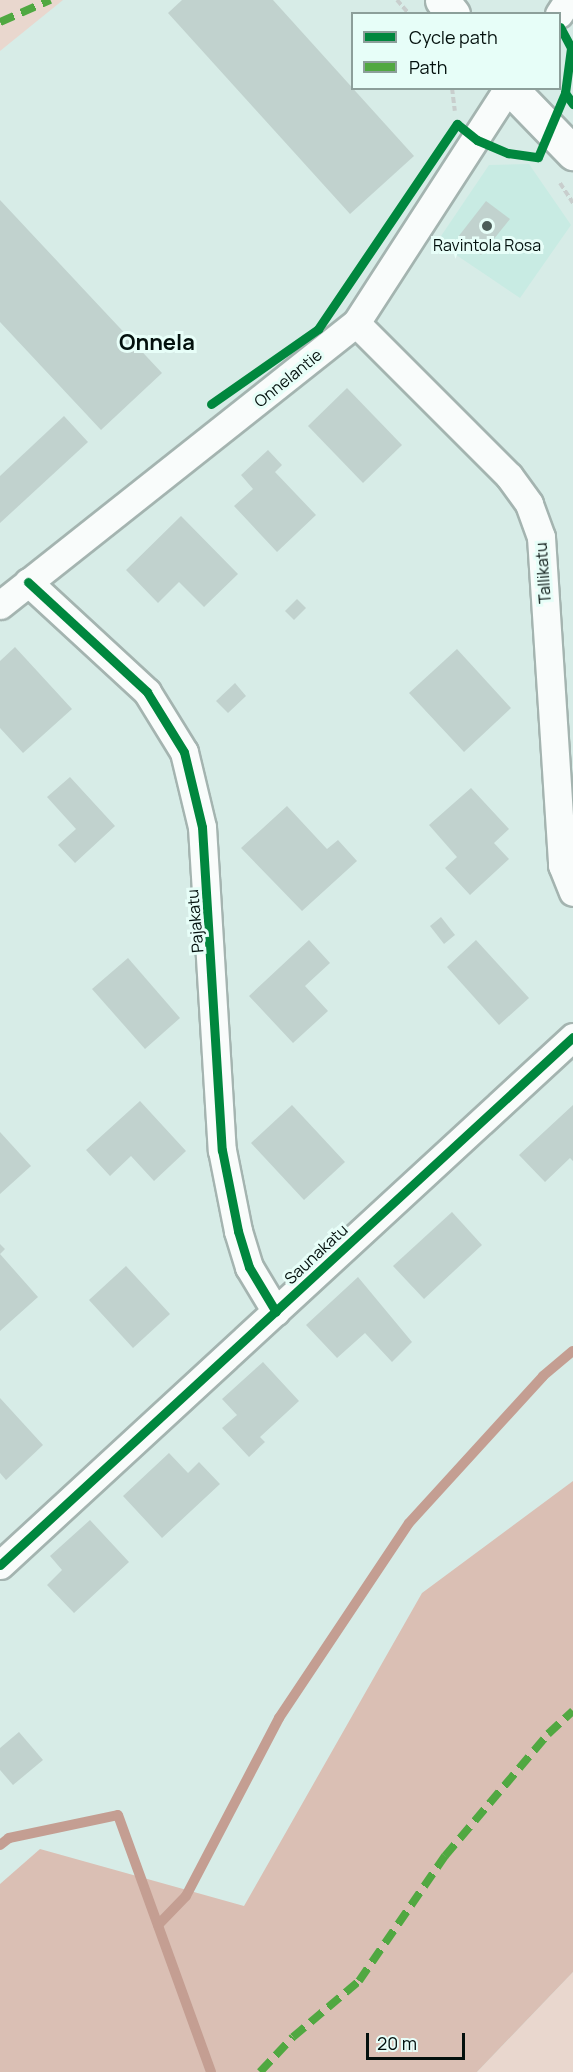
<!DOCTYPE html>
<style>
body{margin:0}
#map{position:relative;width:573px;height:2072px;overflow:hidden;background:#d7ece7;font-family:Manrope,sans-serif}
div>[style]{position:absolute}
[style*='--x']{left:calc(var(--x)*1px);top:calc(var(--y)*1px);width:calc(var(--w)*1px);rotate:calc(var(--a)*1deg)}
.built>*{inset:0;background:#c8ebe3}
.green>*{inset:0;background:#e9d7ce}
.forest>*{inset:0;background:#dabfb4}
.stream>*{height:10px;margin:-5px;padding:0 5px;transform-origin:5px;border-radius:5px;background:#c49e92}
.building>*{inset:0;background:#c1d2ce}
.path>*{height:4px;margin-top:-2px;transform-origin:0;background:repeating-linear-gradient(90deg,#c8cecd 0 6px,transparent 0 9px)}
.roads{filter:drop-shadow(2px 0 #a4b4b0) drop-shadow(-2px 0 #a4b4b0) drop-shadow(0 2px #a4b4b0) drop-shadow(0 -2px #a4b4b0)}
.street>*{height:27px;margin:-13.5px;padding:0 13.5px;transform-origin:13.5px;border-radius:13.5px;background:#f9fcfb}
.secondary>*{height:33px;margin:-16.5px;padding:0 16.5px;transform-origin:16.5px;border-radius:16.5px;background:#f9fcfb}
.quiet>*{height:8px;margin-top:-4px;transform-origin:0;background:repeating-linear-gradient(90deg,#50a841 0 15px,transparent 0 23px)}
.cycleway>*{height:9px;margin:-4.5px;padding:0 4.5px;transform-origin:4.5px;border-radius:4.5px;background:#00873e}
.dots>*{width:16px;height:16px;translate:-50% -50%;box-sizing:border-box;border:3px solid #e7fef8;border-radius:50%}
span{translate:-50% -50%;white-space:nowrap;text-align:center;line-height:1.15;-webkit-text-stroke:6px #e7fef8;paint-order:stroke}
.poi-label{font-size:16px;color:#03100d}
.street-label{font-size:16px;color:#03100d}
.district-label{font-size:22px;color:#03100d;font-weight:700}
.legend{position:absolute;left:351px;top:12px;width:210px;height:78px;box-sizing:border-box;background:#e7fef8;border:2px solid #8c9f9a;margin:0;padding:8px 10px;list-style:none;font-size:18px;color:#03100d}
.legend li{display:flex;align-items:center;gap:12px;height:30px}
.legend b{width:30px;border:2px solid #8c9f9a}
.scale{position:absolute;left:366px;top:2033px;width:99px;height:27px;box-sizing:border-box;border:3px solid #03100d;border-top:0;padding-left:8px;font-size:18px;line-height:21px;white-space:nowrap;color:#03100d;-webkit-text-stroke:4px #e7fef8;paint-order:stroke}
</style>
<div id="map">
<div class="built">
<i style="clip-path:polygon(529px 164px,571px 225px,520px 298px,437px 242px,489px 165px)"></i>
</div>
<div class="green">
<i style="clip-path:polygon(0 0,63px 0,0 51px)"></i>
<i style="clip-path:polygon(573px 1972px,573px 2072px,477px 2072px)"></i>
</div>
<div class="forest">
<i style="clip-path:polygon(573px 1481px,573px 1972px,477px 2072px,0 2072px,0 1884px,40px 1849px,244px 1906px,422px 1593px)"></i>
</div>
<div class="stream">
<i style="--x:0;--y:1845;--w:11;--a:-38"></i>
<i style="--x:9;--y:1838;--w:111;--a:-11.9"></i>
<i style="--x:118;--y:1815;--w:273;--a:70.1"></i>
<i style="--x:158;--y:1925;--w:40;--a:-46"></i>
<i style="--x:186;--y:1896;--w:201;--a:-62.4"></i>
<i style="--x:279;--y:1718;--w:234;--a:-56.3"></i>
<i style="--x:409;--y:1523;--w:199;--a:-47.6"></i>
<i style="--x:543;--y:1376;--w:39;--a:-40"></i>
</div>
<div class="building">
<i style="clip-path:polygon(182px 0,273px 0,414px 156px,350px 214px,168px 13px)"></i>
<i style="clip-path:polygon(0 200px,162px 373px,101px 430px,0 322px)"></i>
<i style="clip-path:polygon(486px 201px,510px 219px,481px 255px,458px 237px)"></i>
<i style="clip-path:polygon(347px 388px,402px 445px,363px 483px,308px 426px)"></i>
<i style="clip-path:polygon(64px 416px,88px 442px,0 523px,0 476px)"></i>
<i style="clip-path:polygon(268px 450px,282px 465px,275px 472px,316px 515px,277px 552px,234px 506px,253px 489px,241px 475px)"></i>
<i style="clip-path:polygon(181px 516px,238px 574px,204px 607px,179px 582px,158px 603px,126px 570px)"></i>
<i style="clip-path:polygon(297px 599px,306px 608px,294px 620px,285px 611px)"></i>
<i style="clip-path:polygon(15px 647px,72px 709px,23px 753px,0 728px,0 661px)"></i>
<i style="clip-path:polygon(457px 649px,511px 708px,464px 752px,409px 693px)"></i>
<i style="clip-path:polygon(235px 683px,246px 696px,228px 713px,216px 701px)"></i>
<i style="clip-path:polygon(70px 777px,115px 826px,75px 863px,58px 845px,76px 829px,47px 797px)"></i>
<i style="clip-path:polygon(471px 788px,509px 829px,494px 843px,509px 859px,470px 895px,445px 868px,457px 857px,429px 825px)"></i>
<i style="clip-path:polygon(287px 806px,327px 849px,338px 840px,357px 861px,302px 911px,241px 848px)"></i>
<i style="clip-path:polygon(441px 917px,455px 935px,444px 944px,430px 926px)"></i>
<i style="clip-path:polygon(309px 940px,330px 963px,305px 986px,328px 1011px,293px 1043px,249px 996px)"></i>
<i style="clip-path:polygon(476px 940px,529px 998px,499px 1025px,447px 967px)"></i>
<i style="clip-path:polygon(128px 958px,180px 1018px,145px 1049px,92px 989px)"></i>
<i style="clip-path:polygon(140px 1101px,186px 1151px,154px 1181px,131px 1156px,110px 1176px,86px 1150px)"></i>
<i style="clip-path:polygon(292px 1105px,345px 1162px,304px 1200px,251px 1143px)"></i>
<i style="clip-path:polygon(573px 1105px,573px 1161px,570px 1158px,545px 1182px,519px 1155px)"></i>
<i style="clip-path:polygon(0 1132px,31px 1166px,0 1194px)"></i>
<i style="clip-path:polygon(452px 1212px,482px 1245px,424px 1299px,393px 1266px)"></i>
<i style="clip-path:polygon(0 1244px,5px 1249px,0 1254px,38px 1297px,0 1331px)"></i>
<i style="clip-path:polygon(126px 1266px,170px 1314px,133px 1348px,89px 1300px)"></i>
<i style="clip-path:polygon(358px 1277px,412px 1342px,392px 1362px,365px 1333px,337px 1358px,306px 1325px)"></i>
<i style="clip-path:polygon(263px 1362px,299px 1401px,260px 1437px,265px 1442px,249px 1457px,222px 1428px,237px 1415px,222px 1399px)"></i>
<i style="clip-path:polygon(0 1398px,43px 1445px,6px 1480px,0 1473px)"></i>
<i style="clip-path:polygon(169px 1453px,188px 1473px,199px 1462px,220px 1484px,162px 1538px,123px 1496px)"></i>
<i style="clip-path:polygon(90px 1520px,129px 1562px,74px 1613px,47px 1585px,62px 1570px,50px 1556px)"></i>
<i style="clip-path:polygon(19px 1732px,43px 1760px,13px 1785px,0 1770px,0 1748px)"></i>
</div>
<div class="path">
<i style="--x:397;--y:0;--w:18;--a:49"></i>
<i style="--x:452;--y:88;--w:23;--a:83"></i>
<i style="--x:560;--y:183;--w:24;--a:57"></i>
</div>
<div class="roads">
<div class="street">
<i style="--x:559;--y:14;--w:17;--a:-57"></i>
<i style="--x:356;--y:323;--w:216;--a:45"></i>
<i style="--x:509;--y:476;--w:34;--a:54"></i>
<i style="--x:529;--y:504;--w:35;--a:70"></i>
<i style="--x:541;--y:537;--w:329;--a:86.3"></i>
<i style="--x:562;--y:865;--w:29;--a:68"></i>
<i style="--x:28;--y:582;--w:162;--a:42.7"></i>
<i style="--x:147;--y:692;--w:70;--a:58.3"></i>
<i style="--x:184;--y:752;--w:77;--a:76.5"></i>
<i style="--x:202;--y:827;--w:324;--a:86.5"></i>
<i style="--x:222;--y:1150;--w:83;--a:78.8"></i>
<i style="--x:238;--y:1231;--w:38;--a:73"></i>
<i style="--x:249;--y:1267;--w:52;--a:59"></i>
<i style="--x:0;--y:605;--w:454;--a:-38.4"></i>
<i style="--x:356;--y:323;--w:280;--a:-57.1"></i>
<i style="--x:0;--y:1565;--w:779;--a:-42.66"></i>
</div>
<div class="secondary">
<i style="--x:442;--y:0;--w:18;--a:52"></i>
<i style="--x:510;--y:88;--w:91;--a:45.9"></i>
</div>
</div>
<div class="quiet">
<i style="--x:0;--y:22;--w:55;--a:-23.7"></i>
<i style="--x:260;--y:2072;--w:48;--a:-46.7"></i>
<i style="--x:293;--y:2037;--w:87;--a:-40.3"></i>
<i style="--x:359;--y:1981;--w:152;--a:-55.5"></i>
<i style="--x:445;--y:1856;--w:160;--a:-49.8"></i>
<i style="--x:548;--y:1734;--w:34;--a:-43"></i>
</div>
<div class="cycleway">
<i style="--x:560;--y:27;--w:24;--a:62"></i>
<i style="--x:571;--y:48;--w:45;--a:97.6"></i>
<i style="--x:565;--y:93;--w:14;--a:54"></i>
<i style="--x:211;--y:404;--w:131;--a:-35"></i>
<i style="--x:318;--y:329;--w:248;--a:-55.9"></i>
<i style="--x:457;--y:124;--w:26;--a:39"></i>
<i style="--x:477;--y:140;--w:34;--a:23"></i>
<i style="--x:508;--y:153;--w:30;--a:8"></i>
<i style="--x:538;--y:157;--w:69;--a:-67.1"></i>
<i style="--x:28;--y:582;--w:162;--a:42.7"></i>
<i style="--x:147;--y:692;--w:70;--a:58.3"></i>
<i style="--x:184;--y:752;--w:77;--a:76.5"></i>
<i style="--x:202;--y:827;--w:324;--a:86.5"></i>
<i style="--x:222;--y:1150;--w:83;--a:78.8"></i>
<i style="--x:238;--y:1231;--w:38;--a:73"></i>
<i style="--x:249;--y:1267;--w:52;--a:59"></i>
<i style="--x:0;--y:1565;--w:779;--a:-42.66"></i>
</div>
<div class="dots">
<i style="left:487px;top:226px;background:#4d5d59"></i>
</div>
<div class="poi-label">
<span style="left:487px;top:245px">Ravintola Rosa</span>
</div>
<div class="street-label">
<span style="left:288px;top:378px;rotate:-39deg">Onnelantie</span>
<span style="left:543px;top:573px;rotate:-94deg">Tallikatu</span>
<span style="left:195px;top:921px;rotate:-95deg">Pajakatu</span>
<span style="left:316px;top:1254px;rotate:-43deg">Saunakatu</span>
</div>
<div class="district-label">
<span style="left:157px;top:343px">Onnela</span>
</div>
<ul class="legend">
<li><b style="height:8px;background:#00873e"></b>Cycle path</li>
<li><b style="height:8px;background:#50a841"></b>Path</li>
</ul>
<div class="scale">20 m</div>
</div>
